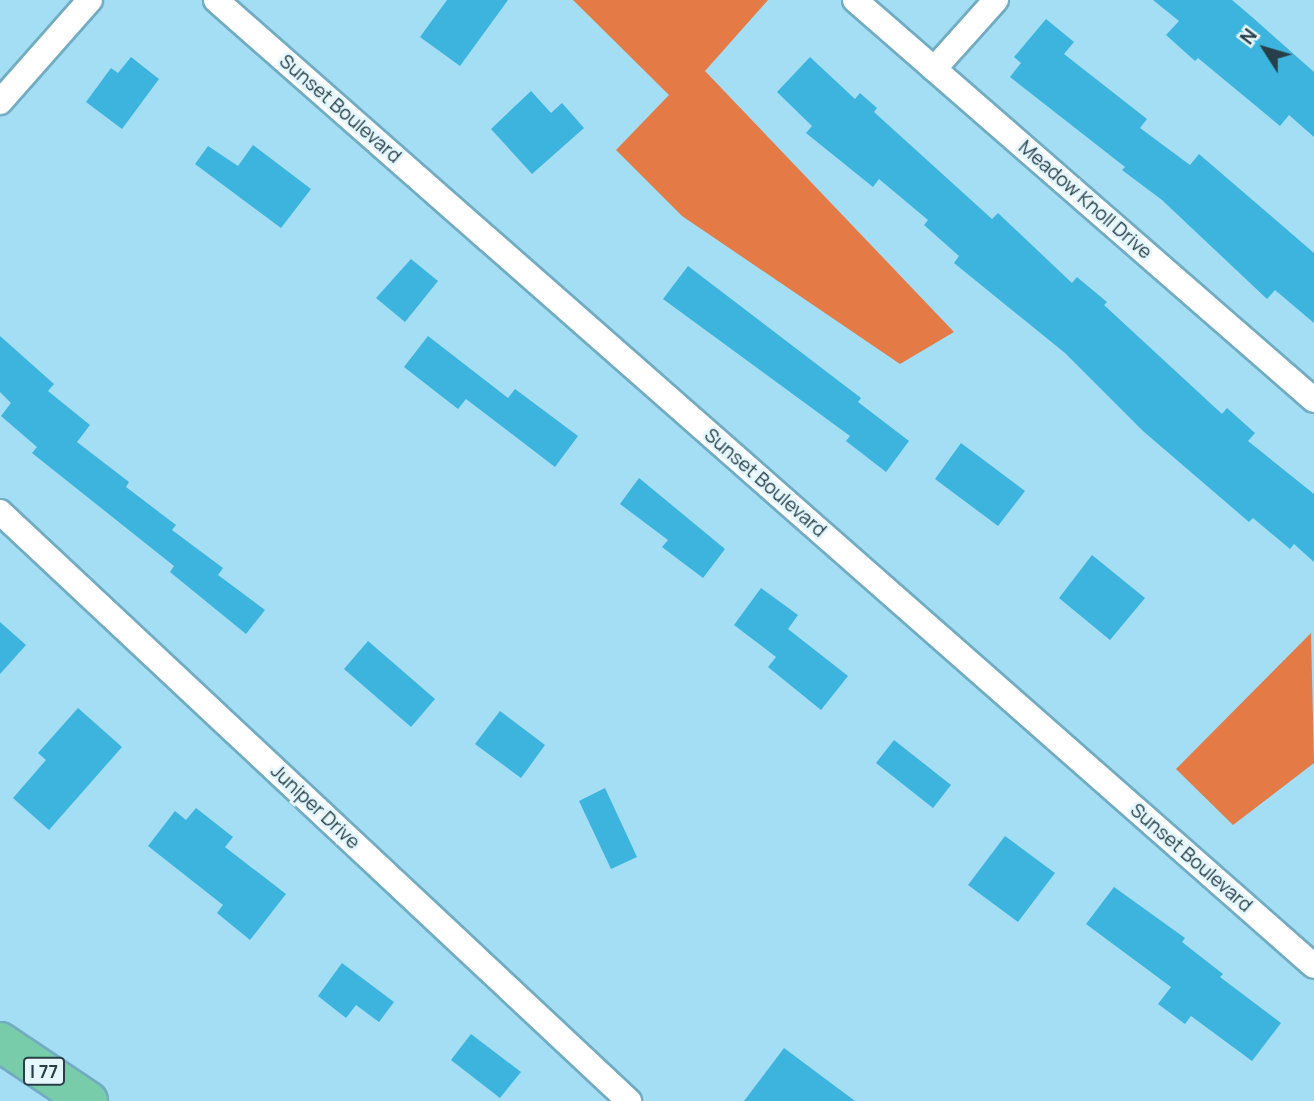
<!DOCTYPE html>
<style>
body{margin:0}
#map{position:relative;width:1314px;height:1101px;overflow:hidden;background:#a3def5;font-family:Manrope,sans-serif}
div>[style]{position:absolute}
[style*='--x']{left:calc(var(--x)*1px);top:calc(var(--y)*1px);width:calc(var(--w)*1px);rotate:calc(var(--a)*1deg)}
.forest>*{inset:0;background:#e47a46}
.building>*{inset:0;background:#3db4dd}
.roads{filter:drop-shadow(2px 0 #72acc2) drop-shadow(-2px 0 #72acc2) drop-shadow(0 2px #72acc2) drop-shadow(0 -2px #72acc2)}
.street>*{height:24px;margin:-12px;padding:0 12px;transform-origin:12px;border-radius:12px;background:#fff}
.highway>*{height:38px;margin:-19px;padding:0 19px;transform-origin:19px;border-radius:19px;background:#79cca9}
span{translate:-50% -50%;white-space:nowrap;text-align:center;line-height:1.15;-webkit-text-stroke:6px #e6f7ff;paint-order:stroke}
.shield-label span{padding:2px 5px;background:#e6f7ff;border:2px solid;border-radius:5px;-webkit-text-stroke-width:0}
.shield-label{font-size:18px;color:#273f48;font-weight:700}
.street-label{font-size:19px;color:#273f48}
.north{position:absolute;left:1230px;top:14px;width:70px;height:70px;-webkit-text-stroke:5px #e6f7ff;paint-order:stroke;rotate:307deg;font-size:19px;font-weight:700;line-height:28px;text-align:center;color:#273f48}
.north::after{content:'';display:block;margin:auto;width:24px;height:32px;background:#273f48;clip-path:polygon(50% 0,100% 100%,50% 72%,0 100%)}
</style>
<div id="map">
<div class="forest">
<i style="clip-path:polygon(573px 0,768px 0,705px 71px,954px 332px,900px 364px,682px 216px,616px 150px,669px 95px)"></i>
<i style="clip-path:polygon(1311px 633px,1314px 763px,1233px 825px,1176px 769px)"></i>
</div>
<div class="building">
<i style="clip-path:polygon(447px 0,508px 0,460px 66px,420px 37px)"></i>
<i style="clip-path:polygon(1153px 0,1232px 0,1252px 17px,1314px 72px,1314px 137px,1289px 115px,1280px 126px,1198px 58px,1195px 61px,1166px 35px,1179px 21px)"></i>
<i style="clip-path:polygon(1046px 19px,1074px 42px,1064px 54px,1147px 119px,1140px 128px,1190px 165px,1199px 154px,1314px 253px,1314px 323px,1275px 290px,1267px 299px,1162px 200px,1122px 170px,1125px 167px,1010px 77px,1021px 63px,1014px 57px)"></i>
<i style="clip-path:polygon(131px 57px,159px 79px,122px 129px,86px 102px,111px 68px,118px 73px)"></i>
<i style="clip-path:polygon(810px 57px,855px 99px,860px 93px,877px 108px,874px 112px,992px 219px,998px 213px,1072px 283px,1077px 277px,1107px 302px,1104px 305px,1222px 414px,1227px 408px,1255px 433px,1248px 441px,1314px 494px,1314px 562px,1294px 544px,1290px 549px,1253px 518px,1249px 522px,1143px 431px,1065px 353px,954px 263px,959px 256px,924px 225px,928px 220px,879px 179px,873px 187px,806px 133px,812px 126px,777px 92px)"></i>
<i style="clip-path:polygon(531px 91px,551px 113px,562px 103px,584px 128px,532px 174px,491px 129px)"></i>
<i style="clip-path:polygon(253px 145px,311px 189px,281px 228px,195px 164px,208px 146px,238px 166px)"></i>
<i style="clip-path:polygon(411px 259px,438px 281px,405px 322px,376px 298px)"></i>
<i style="clip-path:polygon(688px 266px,861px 398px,858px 402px,909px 441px,886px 472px,846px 441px,850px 436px,663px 299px)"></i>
<i style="clip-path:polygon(0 336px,54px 384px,48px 391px,90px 425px,77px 442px,129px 482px,126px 487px,176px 525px,172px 530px,223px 568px,218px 575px,265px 610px,246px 634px,170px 572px,174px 566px,32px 453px,37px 447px,1px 416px,11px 403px,0 392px)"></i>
<i style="clip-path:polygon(428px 336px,508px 398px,515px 389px,578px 436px,555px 467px,466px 399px,458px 409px,404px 367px)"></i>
<i style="clip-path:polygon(961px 443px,1025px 491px,998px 526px,935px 479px)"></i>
<i style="clip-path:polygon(639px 478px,725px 549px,703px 578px,662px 547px,668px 540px,620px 504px)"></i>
<i style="clip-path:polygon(1092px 555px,1145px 598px,1110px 640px,1059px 598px)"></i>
<i style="clip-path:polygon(761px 588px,798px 615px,788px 629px,848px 676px,821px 710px,768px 667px,776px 657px,734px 625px)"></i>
<i style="clip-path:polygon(0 622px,26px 645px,0 674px)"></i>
<i style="clip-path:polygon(368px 641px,435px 699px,411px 727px,344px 669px)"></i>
<i style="clip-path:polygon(78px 708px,122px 747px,49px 830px,13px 798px,46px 760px,38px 753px)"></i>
<i style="clip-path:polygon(500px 711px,545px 745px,521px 778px,475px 744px)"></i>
<i style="clip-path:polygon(894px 740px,951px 785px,933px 808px,876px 763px)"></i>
<i style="clip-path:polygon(605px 788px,637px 857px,611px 869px,579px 801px)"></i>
<i style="clip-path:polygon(196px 808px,233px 837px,225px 847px,286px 894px,250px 940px,217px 913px,223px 905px,148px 846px,175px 811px,186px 820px)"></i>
<i style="clip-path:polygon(1005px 836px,1055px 873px,1018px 922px,968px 885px)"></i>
<i style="clip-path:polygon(1114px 887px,1185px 938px,1182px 942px,1223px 974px,1220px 977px,1281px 1023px,1252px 1061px,1191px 1016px,1185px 1024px,1158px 1004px,1171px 987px,1086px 924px)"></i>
<i style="clip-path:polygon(342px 963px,394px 1002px,379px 1022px,356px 1005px,346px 1018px,318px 996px)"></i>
<i style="clip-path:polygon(471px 1034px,521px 1072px,500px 1098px,451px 1060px)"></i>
<i style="clip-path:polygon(784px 1048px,855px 1101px,744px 1101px)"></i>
</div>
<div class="roads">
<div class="street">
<i style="--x:216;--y:0;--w:1462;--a:41.34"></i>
<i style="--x:855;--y:0;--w:609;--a:41.07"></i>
<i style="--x:934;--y:69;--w:93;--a:-48.1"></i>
<i style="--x:0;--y:102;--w:136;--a:-48.6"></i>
<i style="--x:0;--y:512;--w:862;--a:43.12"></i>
</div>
<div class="highway">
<i style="--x:0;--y:1042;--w:106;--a:33.8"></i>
</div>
</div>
<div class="shield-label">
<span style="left:44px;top:1071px">I 77</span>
</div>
<div class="street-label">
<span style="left:340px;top:109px;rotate:41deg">Sunset Boulevard</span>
<span style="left:1085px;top:200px;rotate:41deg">Meadow Knoll Drive</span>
<span style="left:765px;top:483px;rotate:41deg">Sunset Boulevard</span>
<span style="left:315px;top:807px;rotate:43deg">Juniper Drive</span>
<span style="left:1191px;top:858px;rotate:41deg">Sunset Boulevard</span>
</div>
<div class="north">N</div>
</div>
